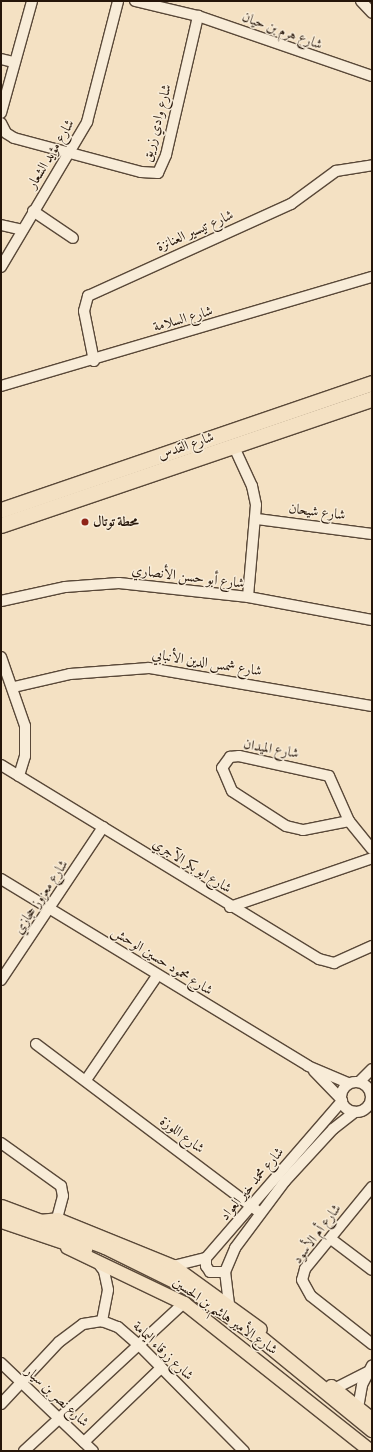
<!DOCTYPE html>
<meta charset="utf-8">
<style>
body{margin:0}
#map{position:relative;width:373px;height:1452px;overflow:hidden;background:#f4e1c3;font-family:Alegreya,Amiri,serif}
div>[style]{position:absolute}
[style*='--x']{left:calc(var(--x)*1px);top:calc(var(--y)*1px);width:calc(var(--w)*1px);rotate:calc(var(--a)*1deg)}
.roads{filter:drop-shadow(1px 0 #594838) drop-shadow(-1px 0 #594838) drop-shadow(0 1px #594838) drop-shadow(0 -1px #594838)}
.minor>*{height:10px;margin:-5px;padding:0 5px;transform-origin:5px;border-radius:5px;background:#f8ecd8}
.minor>.ring{margin:-5px;padding:0;box-sizing:content-box;background:none;border:10px solid #f8ecd8;border-radius:50%}
.major>*{height:13px;margin:-6.5px;padding:0 6.5px;transform-origin:6.5px;border-radius:6.5px;background:#f4e1c3}
.highway>*{height:15px;margin:-7.5px;padding:0 7.5px;transform-origin:7.5px;border-radius:7.5px;background:#f4e1c3}
.dots>*{width:11px;height:11px;translate:-50% -50%;box-sizing:border-box;border:2px solid #f8ecd8;border-radius:50%}
span{translate:-50% -50%;white-space:nowrap;text-align:center;line-height:1.15;-webkit-text-stroke:3px #f8ecd8;paint-order:stroke}
.street-label{font-size:14px;color:#251509}
.poi-label{font-size:14px;color:#251509;font-weight:700}
.left{translate:0 -50%;text-align:left}
.frame{position:absolute;inset:0;border:2px solid #251509;pointer-events:none}
</style>
<div id="map">
<div class="roads">
<div class="minor">
<i style="--x:135;--y:1;--w:65;--a:13.4"></i>
<i style="--x:198;--y:16;--w:184;--a:19"></i>
<i style="--x:361;--y:1;--w:16;--a:47"></i>
<i style="--x:1;--y:59;--w:12;--a:14"></i>
<i style="--x:1;--y:113;--w:116;--a:-74.5"></i>
<i style="--x:1;--y:123;--w:11;--a:63"></i>
<i style="--x:6;--y:133;--w:9;--a:32"></i>
<i style="--x:14;--y:138;--w:131;--a:15"></i>
<i style="--x:141;--y:172;--w:17;--a:3"></i>
<i style="--x:158;--y:173;--w:20;--a:-66"></i>
<i style="--x:166;--y:155;--w:143;--a:-77"></i>
<i style="--x:33;--y:211;--w:48;--a:34"></i>
<i style="--x:1;--y:225;--w:22;--a:13"></i>
<i style="--x:1;--y:267;--w:169;--a:-59.3"></i>
<i style="--x:87;--y:122;--w:125;--a:-75.6"></i>
<i style="--x:94;--y:361;--w:51;--a:-101.3"></i>
<i style="--x:84;--y:311;--w:16;--a:-75"></i>
<i style="--x:88;--y:296;--w:223;--a:-24.4"></i>
<i style="--x:291;--y:204;--w:56;--a:-36.3"></i>
<i style="--x:336;--y:171;--w:36;--a:-9"></i>
<i style="--x:1;--y:386;--w:387;--a:-16.4"></i>
<i style="--x:234;--y:447;--w:43;--a:65.2"></i>
<i style="--x:252;--y:486;--w:19;--a:78"></i>
<i style="--x:256;--y:505;--w:92;--a:95"></i>
<i style="--x:257;--y:519;--w:116;--a:7.4"></i>
<i style="--x:1;--y:601;--w:66;--a:-12.3"></i>
<i style="--x:65;--y:587;--w:54;--a:-4.2"></i>
<i style="--x:119;--y:583;--w:130;--a:6.2"></i>
<i style="--x:248;--y:597;--w:126;--a:10.5"></i>
<i style="--x:1;--y:657;--w:73;--a:70.8"></i>
<i style="--x:25;--y:726;--w:30;--a:90"></i>
<i style="--x:25;--y:756;--w:21;--a:107"></i>
<i style="--x:14;--y:687;--w:57;--a:-13.1"></i>
<i style="--x:70;--y:674;--w:79;--a:-4.3"></i>
<i style="--x:149;--y:668;--w:226;--a:9.7"></i>
<i style="--x:1;--y:765;--w:373;--a:31.4"></i>
<i style="--x:319;--y:959;--w:16;--a:15"></i>
<i style="--x:334;--y:963;--w:42;--a:-24.1"></i>
<i style="--x:349;--y:821;--w:47;--a:168.9"></i>
<i style="--x:303;--y:830;--w:17;--a:-167"></i>
<i style="--x:286;--y:826;--w:64;--a:-147.1"></i>
<i style="--x:232;--y:791;--w:25;--a:-113"></i>
<i style="--x:222;--y:768;--w:14;--a:-54"></i>
<i style="--x:230;--y:757;--w:9;--a:-6"></i>
<i style="--x:239;--y:756;--w:92;--a:12.5"></i>
<i style="--x:329;--y:776;--w:49;--a:66"></i>
<i style="--x:349;--y:821;--w:36;--a:51"></i>
<i style="--x:1;--y:879;--w:359;--a:31.3"></i>
<i style="--x:308;--y:1066;--w:43;--a:23"></i>
<i style="--x:230;--y:907;--w:150;--a:-19"></i>
<i style="--x:1;--y:980;--w:184;--a:-56.3"></i>
<i style="--x:36;--y:1044;--w:281;--a:37"></i>
<i style="--x:314;--y:1071;--w:39;--a:46"></i>
<i style="--x:86;--y:1080;--w:126;--a:-55.7"></i>
<i class="ring" style="left:341px;top:1082px;width:20px;height:20px"></i>
<i style="--x:359;--y:1082;--w:18;--a:-45"></i>
<i style="--x:1;--y:1143;--w:74;--a:35.6"></i>
<i style="--x:61;--y:1186;--w:10;--a:79"></i>
<i style="--x:63;--y:1196;--w:24;--a:105"></i>
<i style="--x:372;--y:1187;--w:106;--a:129.3"></i>
<i style="--x:305;--y:1269;--w:11;--a:105"></i>
<i style="--x:302;--y:1280;--w:18;--a:61"></i>
<i style="--x:311;--y:1296;--w:78;--a:38.2"></i>
<i style="--x:331;--y:1239;--w:51;--a:37.1"></i>
<i style="--x:206;--y:1258;--w:8;--a:90"></i>
<i style="--x:206;--y:1266;--w:7;--a:56"></i>
<i style="--x:210;--y:1272;--w:15;--a:0"></i>
<i style="--x:98;--y:1263;--w:10;--a:53"></i>
<i style="--x:104;--y:1271;--w:19;--a:78"></i>
<i style="--x:108;--y:1290;--w:32;--a:101"></i>
<i style="--x:173;--y:1266;--w:34;--a:-14"></i>
<i style="--x:206;--y:1258;--w:208;--a:-49.1"></i>
<i style="--x:229;--y:1304;--w:32;--a:-97"></i>
<i style="--x:225;--y:1272;--w:26;--a:-67"></i>
<i style="--x:235;--y:1248;--w:84;--a:-53.3"></i>
<i style="--x:285;--y:1181;--w:71;--a:-47.3"></i>
<i style="--x:333;--y:1129;--w:28;--a:-38"></i>
<i style="--x:1;--y:1363;--w:127;--a:43.7"></i>
<i style="--x:334;--y:1389;--w:37;--a:-27"></i>
<i style="--x:1;--y:1404;--w:85;--a:-46.9"></i>
<i style="--x:59;--y:1342;--w:30;--a:-37"></i>
<i style="--x:83;--y:1324;--w:19;--a:-9"></i>
<i style="--x:102;--y:1321;--w:17;--a:21"></i>
<i style="--x:118;--y:1327;--w:28;--a:41"></i>
<i style="--x:139;--y:1345;--w:149;--a:45.3"></i>
<i style="--x:358;--y:1408;--w:23;--a:-80"></i>
<i style="--x:362;--y:1385;--w:22;--a:-63"></i>
<i style="--x:84;--y:1442;--w:107;--a:-43.9"></i>
<i style="--x:24;--y:1451;--w:218;--a:-42.8"></i>
</div>
<div class="major">
<i style="--x:39;--y:1221;--w:18;--a:-6"></i>
<i style="--x:57;--y:1219;--w:125;--a:22.1"></i>
<i style="--x:173;--y:1266;--w:107;--a:35.9"></i>
<i style="--x:67;--y:1247;--w:130;--a:25.6"></i>
<i style="--x:184;--y:1303;--w:238;--a:38.4"></i>
<i style="--x:331;--y:1386;--w:53;--a:38.8"></i>
</div>
<div class="highway">
<i style="--x:1;--y:510;--w:392;--a:-18.9"></i>
<i style="--x:1;--y:525;--w:392;--a:-18.8"></i>
<i style="--x:1;--y:1207;--w:111;--a:20.6"></i>
<i style="--x:105;--y:1246;--w:95;--a:26.3"></i>
<i style="--x:190;--y:1288;--w:77;--a:34.9"></i>
<i style="--x:253;--y:1332;--w:154;--a:39.2"></i>
<i style="--x:1;--y:1220;--w:88;--a:18.6"></i>
</div>
</div>
<div class="dots">
<i style="left:85px;top:522px;background:#8f2418"></i>
</div>
<div class="street-label">
<span style="left:282px;top:31px;rotate:20deg">شارع هرم بن حيان</span>
<span style="left:157px;top:123px;rotate:-75deg">شارع وادي زريق</span>
<span style="left:51px;top:154px;rotate:-59deg">شارع مؤيد الشعار</span>
<span style="left:195px;top:231px;rotate:-24deg">شارع تيسير العنانزة</span>
<span style="left:183px;top:319px;rotate:-16deg">شارع السلامة</span>
<span style="left:186px;top:446px;rotate:-19deg">شارع القدس</span>
<span style="left:317px;top:512px;rotate:7deg">شارع شيحان</span>
<span style="left:188px;top:577px;rotate:7deg">شارع أبو حسن الأنصاري</span>
<span style="left:207px;top:663px;rotate:9deg">شارع شمس الدين الأنبابي</span>
<span style="left:271px;top:749px;rotate:10deg">شارع الميدان</span>
<span style="left:192px;top:866px;rotate:32deg">شارع ابو بكر الآجري</span>
<span style="left:41px;top:897px;rotate:-56deg">شارع معزوز حجازي</span>
<span style="left:162px;top:961px;rotate:32deg">شارع محمود حسين الوحش</span>
<span style="left:182px;top:1135px;rotate:37deg">شارع اللوزة</span>
<span style="left:252px;top:1184px;rotate:-50deg">شارع محمد خير العواد</span>
<span style="left:317px;top:1234px;rotate:-53deg">شارع أم الأسود</span>
<span style="left:225px;top:1316px;rotate:35deg">شارع الأمير هاشم بن الحسين</span>
<span style="left:163px;top:1351px;rotate:44deg">شارع زرقاء اليمامة</span>
<span style="left:57px;top:1397px;rotate:43deg">شارع نصر بن سيار</span>
</div>
<div class="poi-label">
<span class="left" style="left:93px;top:522px">محطة توتال</span>
</div>
<div class="frame"></div>
</div>
